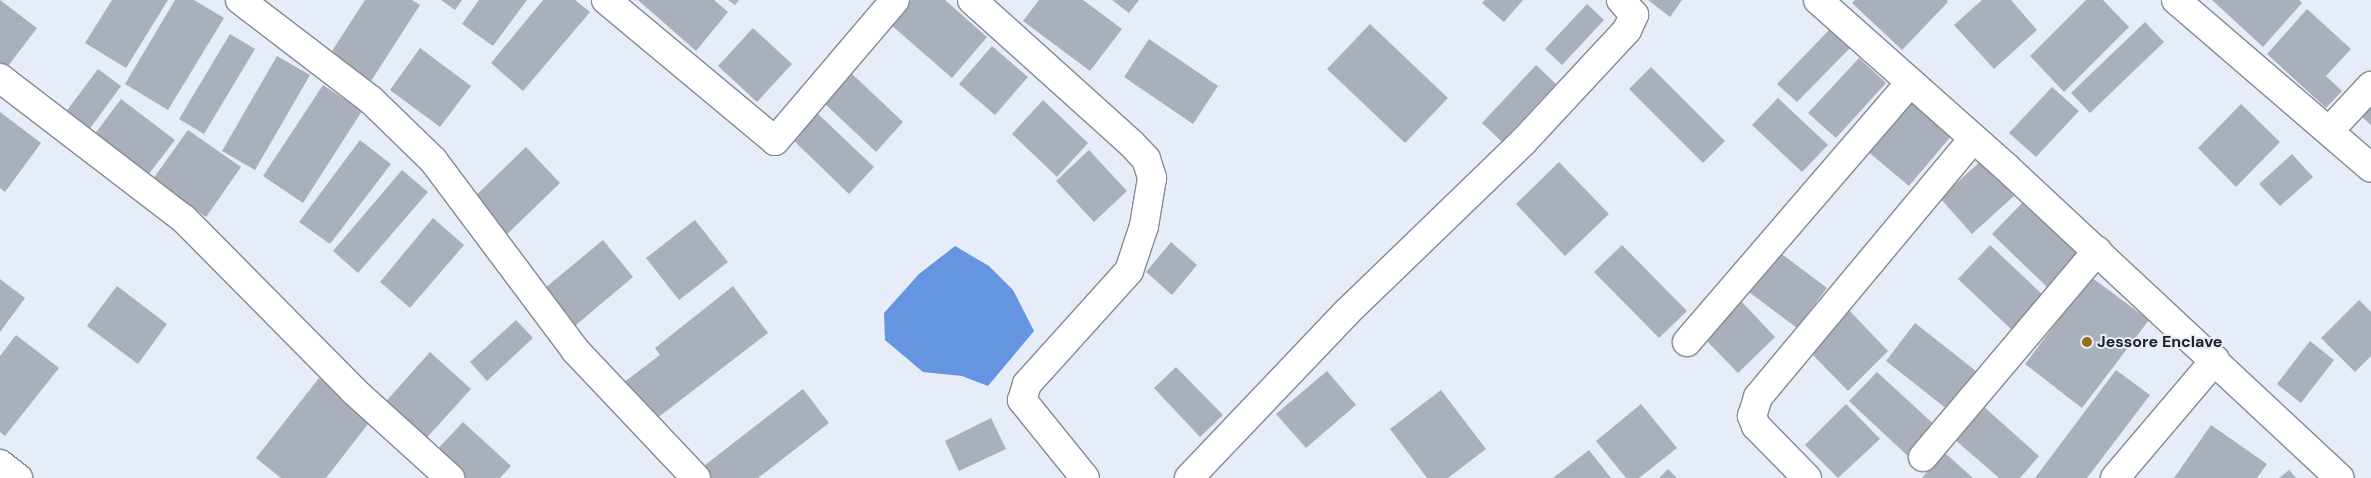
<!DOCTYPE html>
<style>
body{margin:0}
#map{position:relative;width:2371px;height:478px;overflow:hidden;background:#e6edf9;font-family:"DM Sans",sans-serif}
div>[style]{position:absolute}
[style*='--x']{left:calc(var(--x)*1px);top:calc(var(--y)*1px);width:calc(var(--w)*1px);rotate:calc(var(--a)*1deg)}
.water>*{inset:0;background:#6595e1}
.building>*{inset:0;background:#aab0bb}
.roads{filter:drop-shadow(1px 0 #848b95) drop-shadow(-1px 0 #848b95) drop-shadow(0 1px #848b95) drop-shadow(0 -1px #848b95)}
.minor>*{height:28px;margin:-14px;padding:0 14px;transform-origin:14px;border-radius:14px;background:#fff}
.tertiary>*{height:28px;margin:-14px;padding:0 14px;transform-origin:14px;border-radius:14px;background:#fff}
.dots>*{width:14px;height:14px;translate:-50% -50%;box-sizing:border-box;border:2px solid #e6edf9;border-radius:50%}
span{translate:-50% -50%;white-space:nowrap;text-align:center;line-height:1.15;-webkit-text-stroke:4px #e6edf9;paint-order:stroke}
.poi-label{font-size:16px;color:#1d2024;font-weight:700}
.left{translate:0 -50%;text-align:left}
</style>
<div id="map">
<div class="water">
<i style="clip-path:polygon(955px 246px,989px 266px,1013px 290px,1034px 331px,988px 386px,962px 376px,923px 372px,885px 340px,884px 313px,919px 274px)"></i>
</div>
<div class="building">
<i style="clip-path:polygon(0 0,37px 28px,5px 70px,0 66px)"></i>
<i style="clip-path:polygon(112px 0,168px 0,126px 68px,85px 43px)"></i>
<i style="clip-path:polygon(175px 0,194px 0,224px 18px,168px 110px,125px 84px)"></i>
<i style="clip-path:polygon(365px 0,412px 0,420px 5px,371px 81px,330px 54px)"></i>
<i style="clip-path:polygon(441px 0,462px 0,455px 10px)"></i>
<i style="clip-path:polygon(479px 0,527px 0,493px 46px,462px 24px)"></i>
<i style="clip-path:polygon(543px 0,575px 0,590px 12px,523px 91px,491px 63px)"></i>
<i style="clip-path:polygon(638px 0,714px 0,728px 12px,696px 51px)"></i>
<i style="clip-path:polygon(728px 0,739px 0,735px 5px)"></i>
<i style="clip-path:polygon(911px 0,945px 0,987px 37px,952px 78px,890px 24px)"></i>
<i style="clip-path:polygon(1039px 0,1083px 0,1122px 29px,1090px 71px,1023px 21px)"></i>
<i style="clip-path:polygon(1112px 0,1139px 0,1129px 13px)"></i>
<i style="clip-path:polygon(1485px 0,1523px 0,1504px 22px,1482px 3px)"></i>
<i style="clip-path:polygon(1648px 0,1682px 0,1670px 17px)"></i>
<i style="clip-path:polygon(1855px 0,1947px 0,1948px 2px,1902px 50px,1852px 3px)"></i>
<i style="clip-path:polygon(1982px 0,2011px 0,2037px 30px,1994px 69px,1954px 25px)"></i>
<i style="clip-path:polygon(2086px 0,2103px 0,2129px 27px,2064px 92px,2030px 56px)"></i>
<i style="clip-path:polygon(2212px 0,2299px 0,2302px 3px,2263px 47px)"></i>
<i style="clip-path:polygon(1587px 4px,1604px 20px,1562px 65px,1545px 49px)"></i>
<i style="clip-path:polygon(2307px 9px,2351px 49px,2326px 76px,2342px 91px,2326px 108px,2267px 54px)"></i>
<i style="clip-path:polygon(2145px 22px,2164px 42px,2090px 113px,2071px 93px)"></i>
<i style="clip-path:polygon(1370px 24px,1448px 98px,1405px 143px,1327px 69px)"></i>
<i style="clip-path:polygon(753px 28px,792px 64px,757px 102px,718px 66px)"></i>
<i style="clip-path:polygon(1830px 29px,1850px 48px,1797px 102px,1777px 84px)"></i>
<i style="clip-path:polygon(230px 34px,255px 49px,204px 134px,179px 119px)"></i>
<i style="clip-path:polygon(1149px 39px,1218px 86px,1193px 124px,1124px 77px)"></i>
<i style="clip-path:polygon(992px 46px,1028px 77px,995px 115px,959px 84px)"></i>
<i style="clip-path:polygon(420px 48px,471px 86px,440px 127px,390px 90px)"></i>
<i style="clip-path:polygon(277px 56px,310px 75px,255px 170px,222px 151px)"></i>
<i style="clip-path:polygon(1859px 58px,1886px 83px,1836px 138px,1808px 113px)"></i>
<i style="clip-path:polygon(1536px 65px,1556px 84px,1502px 142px,1482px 123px)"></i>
<i style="clip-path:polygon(1651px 67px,1725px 141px,1703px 163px,1629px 89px)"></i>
<i style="clip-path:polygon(98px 69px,121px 86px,86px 134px,62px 117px)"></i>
<i style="clip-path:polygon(849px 71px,903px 122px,876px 152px,822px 101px)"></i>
<i style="clip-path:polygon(323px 85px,362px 111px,303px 203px,263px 176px)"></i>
<i style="clip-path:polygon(2052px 87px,2079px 111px,2036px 157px,2009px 133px)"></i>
<i style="clip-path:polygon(1778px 98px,1828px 145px,1802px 172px,1752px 125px)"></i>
<i style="clip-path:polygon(121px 99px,175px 140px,145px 179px,92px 138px)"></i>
<i style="clip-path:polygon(1910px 99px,1952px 135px,1909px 186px,1866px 150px)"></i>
<i style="clip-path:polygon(1043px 100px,1088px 143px,1057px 177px,1012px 134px)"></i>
<i style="clip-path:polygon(2241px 104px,2280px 142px,2236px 187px,2198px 148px)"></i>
<i style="clip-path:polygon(2371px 104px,2371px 125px,2361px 116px)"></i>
<i style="clip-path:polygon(0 112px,41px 143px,5px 192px,0 188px)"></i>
<i style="clip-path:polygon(816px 112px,874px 167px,849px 194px,791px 138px)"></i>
<i style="clip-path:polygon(188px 130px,241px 167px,206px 217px,153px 179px)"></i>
<i style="clip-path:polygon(360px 140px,391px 164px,330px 244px,299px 222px)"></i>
<i style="clip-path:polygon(526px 147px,560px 183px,504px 237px,469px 202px)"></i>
<i style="clip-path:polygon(1089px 150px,1127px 191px,1094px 222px,1056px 181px)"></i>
<i style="clip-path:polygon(2292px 154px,2313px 177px,2280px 206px,2259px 184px)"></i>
<i style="clip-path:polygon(1982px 160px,2014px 196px,1972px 234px,1940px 198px)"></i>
<i style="clip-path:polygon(1559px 162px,1609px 214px,1565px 256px,1516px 204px)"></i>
<i style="clip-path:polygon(402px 170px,428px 192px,358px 273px,333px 251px)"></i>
<i style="clip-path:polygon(2026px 199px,2080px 251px,2047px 287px,1992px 234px)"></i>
<i style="clip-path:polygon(433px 218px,464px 245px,410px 308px,380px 282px)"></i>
<i style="clip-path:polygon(695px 220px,728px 262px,679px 300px,646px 258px)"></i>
<i style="clip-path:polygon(603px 240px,633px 277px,570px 330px,539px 293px)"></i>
<i style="clip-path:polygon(1171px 242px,1197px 265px,1172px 295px,1146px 272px)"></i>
<i style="clip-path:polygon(1622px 245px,1687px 311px,1659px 338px,1594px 272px)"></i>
<i style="clip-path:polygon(1990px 245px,2045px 297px,2013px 331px,1958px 279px)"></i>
<i style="clip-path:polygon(1779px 252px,1827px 288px,1797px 328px,1749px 292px)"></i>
<i style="clip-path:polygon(2091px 277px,2149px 320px,2082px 408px,2025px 364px)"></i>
<i style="clip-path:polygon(0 279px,25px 298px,0 332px)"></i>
<i style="clip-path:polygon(117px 286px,167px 324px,138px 364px,87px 326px)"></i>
<i style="clip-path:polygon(733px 286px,768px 333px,652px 422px,623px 383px,660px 355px,655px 348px)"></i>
<i style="clip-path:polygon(1740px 300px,1775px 337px,1738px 373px,1702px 336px)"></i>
<i style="clip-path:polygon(2359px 300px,2371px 312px,2371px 356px,2355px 372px,2321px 338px)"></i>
<i style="clip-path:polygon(1848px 309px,1888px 351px,1848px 391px,1807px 349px)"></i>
<i style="clip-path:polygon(516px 320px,533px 338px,487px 381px,470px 362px)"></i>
<i style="clip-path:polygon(1915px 323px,1981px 375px,1952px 413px,1886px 361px)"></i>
<i style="clip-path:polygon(16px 335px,59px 368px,5px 436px,0 432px,0 356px)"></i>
<i style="clip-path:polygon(2310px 341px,2334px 360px,2301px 403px,2277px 384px)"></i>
<i style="clip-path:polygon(430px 352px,471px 389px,422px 443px,381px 407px)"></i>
<i style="clip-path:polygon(1176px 367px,1223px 415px,1200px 437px,1154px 388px)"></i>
<i style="clip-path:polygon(2116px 370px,2150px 395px,2087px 478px,2035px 478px)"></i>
<i style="clip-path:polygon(1327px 371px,1356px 405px,1306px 448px,1276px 414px)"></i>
<i style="clip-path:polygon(1877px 372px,1939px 429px,1911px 459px,1849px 401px)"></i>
<i style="clip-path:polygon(319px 378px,372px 419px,326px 478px,281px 478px,256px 458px)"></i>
<i style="clip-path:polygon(803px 389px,829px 423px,758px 478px,707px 478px,700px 469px)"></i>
<i style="clip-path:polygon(1441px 390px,1486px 449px,1448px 478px,1427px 478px,1390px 429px)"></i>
<i style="clip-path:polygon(1641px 404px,1677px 448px,1639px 478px,1626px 478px,1596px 441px)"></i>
<i style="clip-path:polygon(1846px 404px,1880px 439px,1838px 478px,1805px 445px)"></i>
<i style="clip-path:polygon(1983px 406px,2039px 456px,2020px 478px,1999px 478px,1953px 438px)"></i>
<i style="clip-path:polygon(991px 418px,1006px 449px,959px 471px,945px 441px)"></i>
<i style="clip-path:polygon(463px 422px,511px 466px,500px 478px,457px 478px,432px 455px)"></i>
<i style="clip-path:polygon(2211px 425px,2267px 464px,2257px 478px,2174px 478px)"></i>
<i style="clip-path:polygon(1589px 450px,1611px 478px,1553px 478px)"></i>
<i style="clip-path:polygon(1944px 452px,1973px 478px,1922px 478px)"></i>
<i style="clip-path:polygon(1668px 469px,1677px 478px,1659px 478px)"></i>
<i style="clip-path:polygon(2289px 470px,2296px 478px,2279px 478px)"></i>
</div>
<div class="roads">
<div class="minor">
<i style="--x:240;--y:0;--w:165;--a:37.4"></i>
<i style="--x:371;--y:100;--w:86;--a:44.1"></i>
<i style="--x:433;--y:160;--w:237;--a:53.2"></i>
<i style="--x:575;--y:350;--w:176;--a:46.6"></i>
<i style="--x:606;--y:0;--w:220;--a:39.8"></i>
<i style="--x:775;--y:141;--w:185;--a:-49.6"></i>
<i style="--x:972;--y:0;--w:215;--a:42"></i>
<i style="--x:1132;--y:144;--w:21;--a:47"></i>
<i style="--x:1146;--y:159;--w:20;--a:72"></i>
<i style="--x:1152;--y:178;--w:49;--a:99.5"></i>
<i style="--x:1144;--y:226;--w:47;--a:108.4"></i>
<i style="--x:1129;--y:271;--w:152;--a:132.1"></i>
<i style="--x:1027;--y:384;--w:17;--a:107"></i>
<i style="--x:1022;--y:400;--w:100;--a:51.1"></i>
<i style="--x:1818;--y:0;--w:251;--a:41.6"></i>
<i style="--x:2006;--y:167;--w:456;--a:43"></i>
<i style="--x:2176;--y:0;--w:257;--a:40.7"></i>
<i style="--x:0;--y:78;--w:232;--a:37.5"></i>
<i style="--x:184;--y:219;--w:242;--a:45.3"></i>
<i style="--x:354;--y:391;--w:130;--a:42.2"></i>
<i style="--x:2329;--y:131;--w:62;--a:-47"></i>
<i style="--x:1687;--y:342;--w:342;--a:-49.3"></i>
<i style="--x:1923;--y:457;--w:270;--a:-49.8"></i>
<i style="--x:1189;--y:478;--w:228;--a:-46.4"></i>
<i style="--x:1346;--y:313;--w:246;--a:-44"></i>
<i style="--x:1523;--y:142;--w:153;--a:-47.1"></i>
<i style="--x:1627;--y:30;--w:17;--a:-65"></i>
<i style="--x:1634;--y:15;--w:20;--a:-131"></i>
<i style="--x:1807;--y:478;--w:73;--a:-134.4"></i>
<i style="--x:1756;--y:426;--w:11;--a:-112"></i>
<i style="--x:1752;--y:416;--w:20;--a:-72"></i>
<i style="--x:1758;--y:397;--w:336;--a:-50.2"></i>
<i style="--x:2115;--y:478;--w:155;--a:-49.7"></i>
</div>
<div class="tertiary">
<i style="--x:0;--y:464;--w:23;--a:38"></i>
</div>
</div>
<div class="dots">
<i style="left:2087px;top:342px;background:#976d1a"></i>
</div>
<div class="poi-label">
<span class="left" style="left:2097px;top:342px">Jessore Enclave</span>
</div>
</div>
